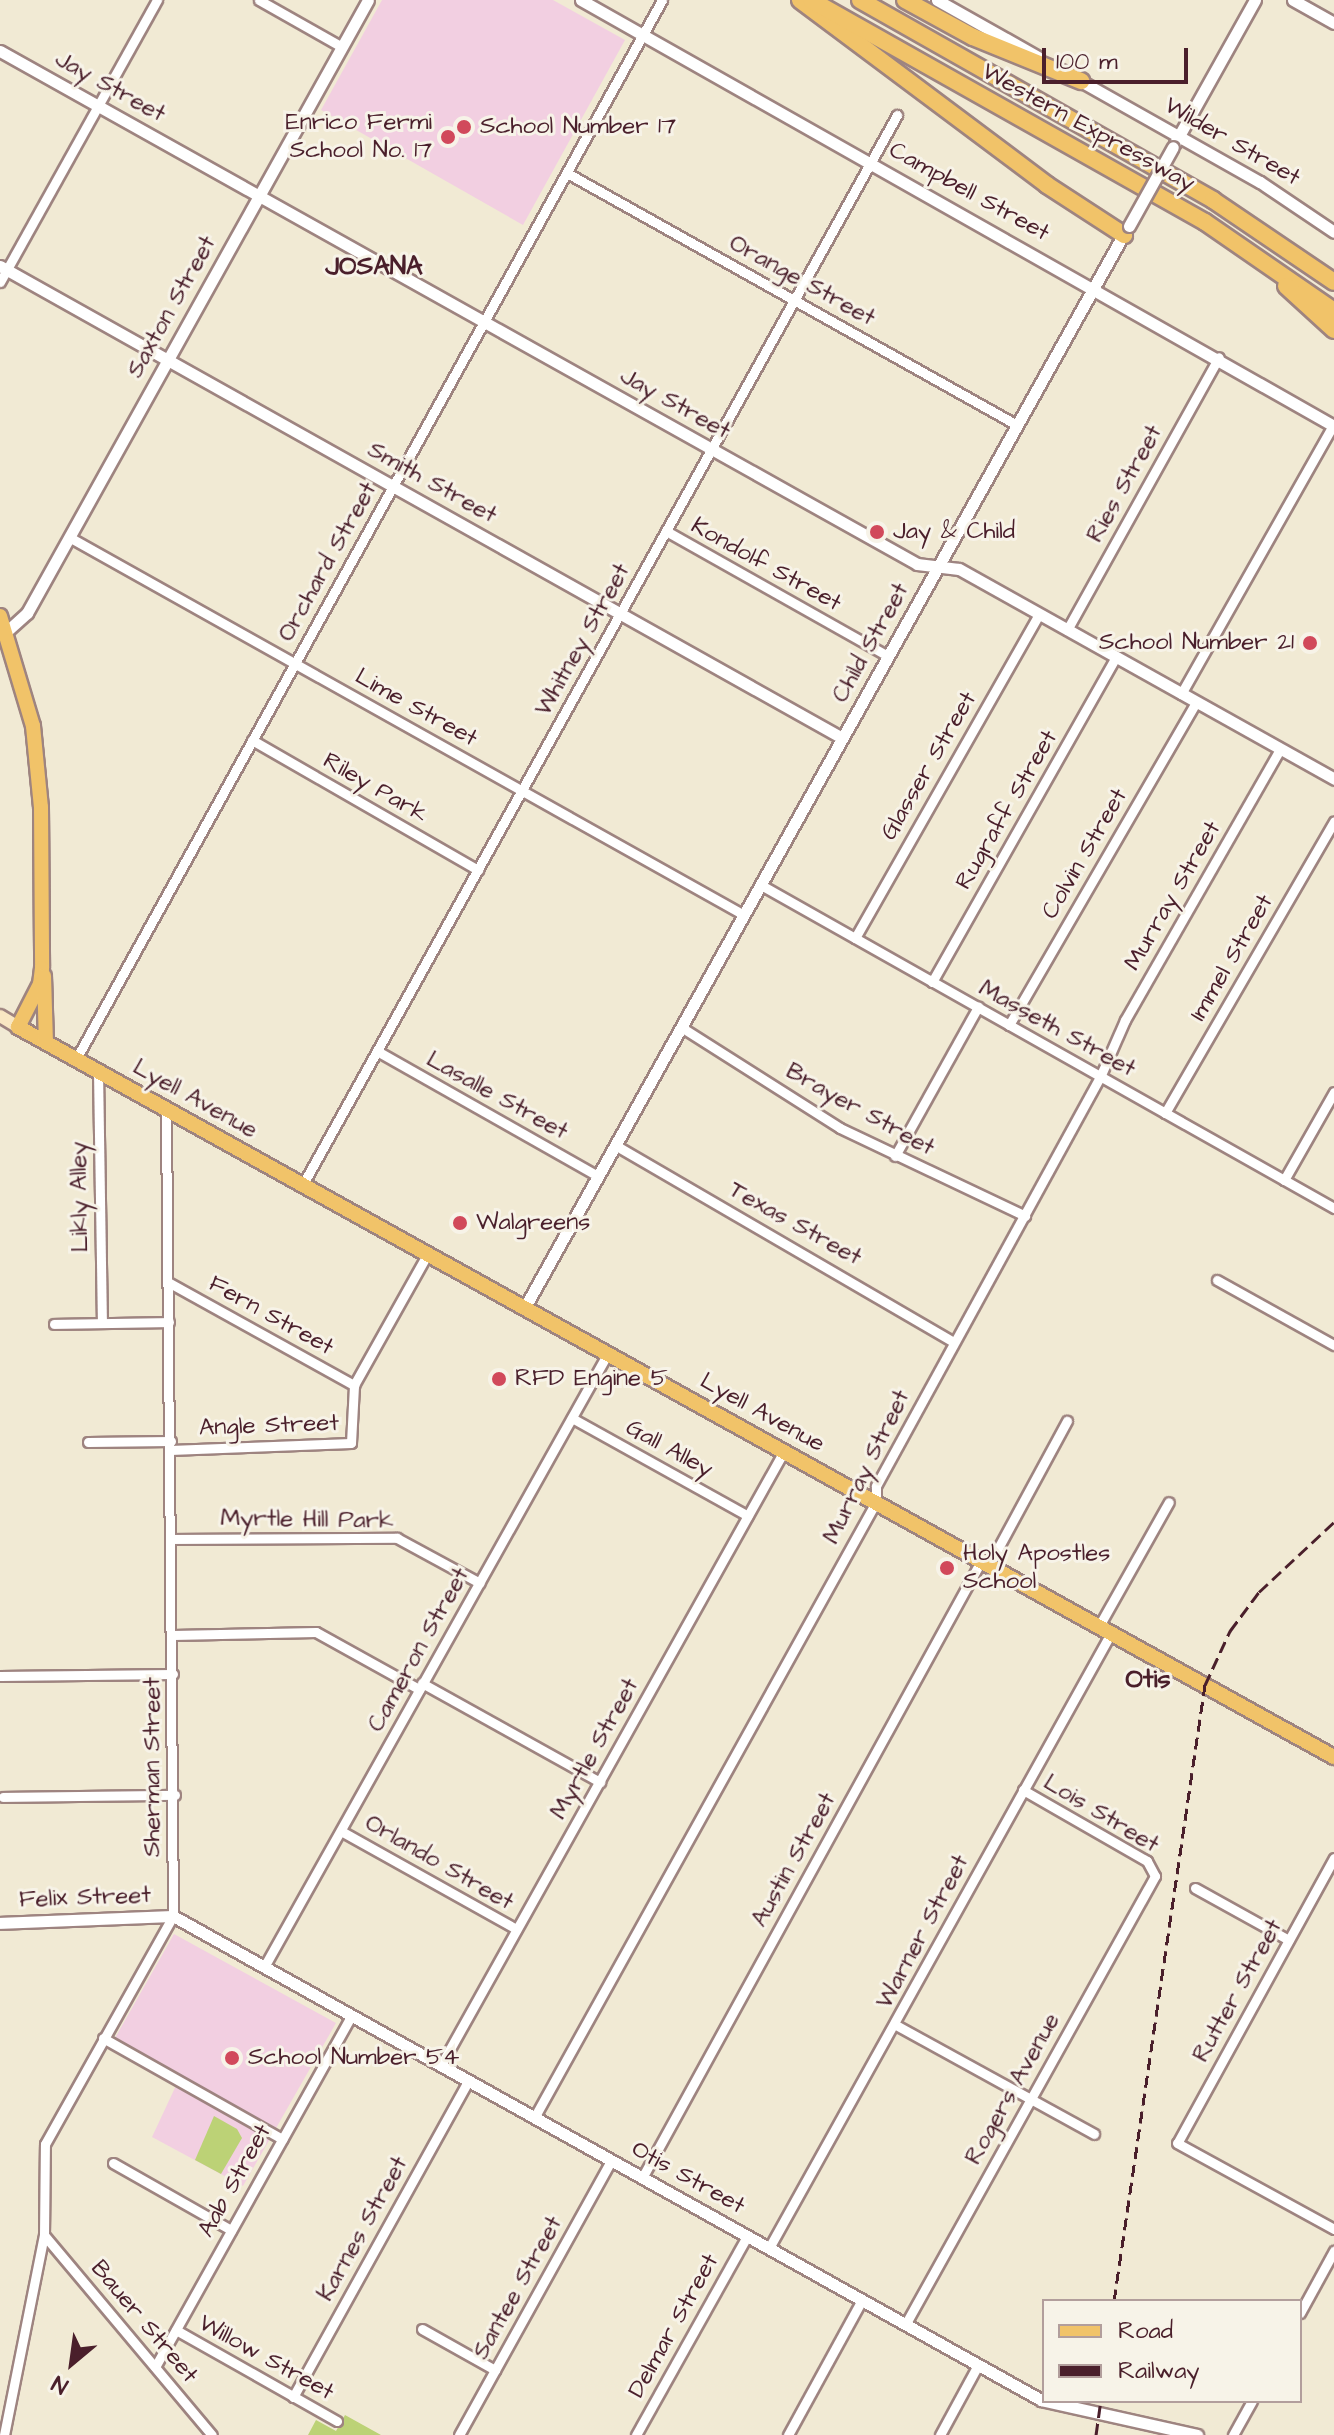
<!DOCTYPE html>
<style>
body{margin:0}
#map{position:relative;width:1334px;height:2435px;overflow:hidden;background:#f1ead4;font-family:"Architects Daughter",sans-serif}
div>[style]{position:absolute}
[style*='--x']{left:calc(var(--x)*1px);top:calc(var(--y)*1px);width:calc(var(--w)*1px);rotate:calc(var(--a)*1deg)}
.built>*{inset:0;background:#f2cfe1}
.green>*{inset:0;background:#bcd276}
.roads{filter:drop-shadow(2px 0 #9e8480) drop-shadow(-2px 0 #9e8480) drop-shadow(0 2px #9e8480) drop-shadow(0 -2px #9e8480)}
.minor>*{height:9px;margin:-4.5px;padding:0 4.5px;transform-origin:4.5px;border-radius:4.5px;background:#fff}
.tertiary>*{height:11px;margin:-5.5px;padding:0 5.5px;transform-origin:5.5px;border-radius:5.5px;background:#fff}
.secondary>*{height:12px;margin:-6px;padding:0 6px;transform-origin:6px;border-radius:6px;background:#f9e7c3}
.primary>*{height:14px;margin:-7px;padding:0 7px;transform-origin:7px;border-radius:7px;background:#f1c369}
.motorway>*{height:16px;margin:-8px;padding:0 8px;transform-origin:8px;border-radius:8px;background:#f1c369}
.rail>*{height:3px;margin-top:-1.5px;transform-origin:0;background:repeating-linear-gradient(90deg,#4a1f2b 0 12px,transparent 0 18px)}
.bridges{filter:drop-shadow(2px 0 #9e8480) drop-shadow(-2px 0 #9e8480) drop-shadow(0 2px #9e8480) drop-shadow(0 -2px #9e8480)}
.tertiary-bridge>*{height:11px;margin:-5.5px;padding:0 5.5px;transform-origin:5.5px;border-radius:5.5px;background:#fff}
.dots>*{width:22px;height:22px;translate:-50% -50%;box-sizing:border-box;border:4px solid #f7f3e8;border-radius:50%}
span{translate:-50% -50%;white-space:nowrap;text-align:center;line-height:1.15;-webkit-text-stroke:6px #f7f3e8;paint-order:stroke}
.street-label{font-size:24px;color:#4a1f2b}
.poi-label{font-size:24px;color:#4a1f2b}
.right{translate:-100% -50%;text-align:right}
.left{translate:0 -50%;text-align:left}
.neighbourhood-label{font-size:26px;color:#4a1f2b;font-weight:700}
.legend{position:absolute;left:1042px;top:2299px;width:260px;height:104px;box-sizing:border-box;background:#f7f3e8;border:2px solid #b29e9c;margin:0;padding:10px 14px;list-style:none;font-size:24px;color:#4a1f2b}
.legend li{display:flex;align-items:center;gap:16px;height:40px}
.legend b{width:40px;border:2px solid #b29e9c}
.north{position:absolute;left:32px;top:2323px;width:80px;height:80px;-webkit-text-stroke:6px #f7f3e8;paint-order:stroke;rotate:209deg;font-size:22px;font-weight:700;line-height:32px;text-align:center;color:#4a1f2b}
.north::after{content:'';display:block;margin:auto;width:28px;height:36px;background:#4a1f2b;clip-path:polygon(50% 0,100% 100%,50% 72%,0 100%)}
.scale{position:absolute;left:1042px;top:48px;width:146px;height:36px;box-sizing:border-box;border:4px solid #4a1f2b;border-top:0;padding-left:10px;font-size:24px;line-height:28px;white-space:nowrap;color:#4a1f2b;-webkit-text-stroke:6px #f7f3e8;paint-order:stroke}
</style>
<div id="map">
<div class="built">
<i style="clip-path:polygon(382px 0,553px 0,625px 40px,523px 225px,321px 110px)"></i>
<i style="clip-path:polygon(174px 1934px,336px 2023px,243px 2186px,152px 2137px,180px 2077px,115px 2038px)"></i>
</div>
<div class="green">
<i style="clip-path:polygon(214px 2116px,237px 2129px,242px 2138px,221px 2174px,195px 2160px)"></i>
<i style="clip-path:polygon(345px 2415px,381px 2435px,308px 2435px,316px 2420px,336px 2431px)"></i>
</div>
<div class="roads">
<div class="minor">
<i style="--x:259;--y:0;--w:95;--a:29.5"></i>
<i style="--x:567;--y:173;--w:516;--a:29.25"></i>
<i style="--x:0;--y:282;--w:323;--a:-60.9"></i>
<i style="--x:666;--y:531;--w:255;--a:29.4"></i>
<i style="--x:69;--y:537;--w:774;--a:29.25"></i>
<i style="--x:1067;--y:630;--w:312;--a:-60.9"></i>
<i style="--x:1181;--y:694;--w:309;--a:-60.5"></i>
<i style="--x:252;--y:740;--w:261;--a:29.9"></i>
<i style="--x:761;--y:885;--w:658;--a:29.41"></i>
<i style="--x:855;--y:938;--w:373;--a:-60.4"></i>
<i style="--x:932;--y:982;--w:373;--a:-60.5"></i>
<i style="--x:1009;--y:1025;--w:373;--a:-59.9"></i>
<i style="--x:681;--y:1027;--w:188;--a:32.4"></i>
<i style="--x:840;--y:1128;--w:205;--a:25.4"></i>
<i style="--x:377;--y:1051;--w:254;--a:29.5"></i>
<i style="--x:76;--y:1059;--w:1210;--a:-61.04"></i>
<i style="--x:98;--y:1071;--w:252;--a:89.1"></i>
<i style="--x:1165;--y:1113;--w:337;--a:-59.9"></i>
<i style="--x:615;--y:1145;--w:392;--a:30.2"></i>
<i style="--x:895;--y:1156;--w:171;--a:-60.9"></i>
<i style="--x:1284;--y:1180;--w:101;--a:-60.4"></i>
<i style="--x:303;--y:1184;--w:1223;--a:-60.94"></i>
<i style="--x:1217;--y:1280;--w:134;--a:29.1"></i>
<i style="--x:168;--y:1282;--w:213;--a:29"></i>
<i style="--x:54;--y:1324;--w:115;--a:-1"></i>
<i style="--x:572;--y:1418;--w:201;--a:29.1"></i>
<i style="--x:88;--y:1442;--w:83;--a:-0.7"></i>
<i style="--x:170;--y:1450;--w:181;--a:-2.2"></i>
<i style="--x:351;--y:1443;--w:58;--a:-87"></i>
<i style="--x:354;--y:1385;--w:151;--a:-60.7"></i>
<i style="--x:172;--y:1539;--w:225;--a:-0.3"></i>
<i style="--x:397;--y:1538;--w:94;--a:28.5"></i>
<i style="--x:989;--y:1565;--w:164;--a:-61.6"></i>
<i style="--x:1099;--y:1626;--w:142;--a:-60.6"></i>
<i style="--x:173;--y:1635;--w:143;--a:-1.2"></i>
<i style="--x:316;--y:1632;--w:118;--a:29"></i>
<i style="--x:0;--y:1676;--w:173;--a:-0.7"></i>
<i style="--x:422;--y:1683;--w:204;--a:29.1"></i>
<i style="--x:3;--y:1797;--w:172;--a:-0.7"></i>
<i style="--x:341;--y:1831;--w:201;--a:29.2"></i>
<i style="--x:1334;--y:1858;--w:325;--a:118.8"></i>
<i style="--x:1177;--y:2143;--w:179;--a:28.7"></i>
<i style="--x:1195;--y:1888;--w:107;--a:29"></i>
<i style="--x:264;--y:1967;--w:704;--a:-60.74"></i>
<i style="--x:896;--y:2025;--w:226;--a:28.8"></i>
<i style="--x:103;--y:2038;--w:206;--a:29.4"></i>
<i style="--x:441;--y:2065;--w:703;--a:-60.81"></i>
<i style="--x:534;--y:2118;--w:705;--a:-60.96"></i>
<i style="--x:876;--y:1502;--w:16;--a:-90"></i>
<i style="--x:876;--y:1486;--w:466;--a:-61.3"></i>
<i style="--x:1100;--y:1077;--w:62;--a:-66.3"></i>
<i style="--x:1125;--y:1020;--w:312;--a:-60.2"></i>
<i style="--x:113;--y:2163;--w:136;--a:29.6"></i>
<i style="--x:642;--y:2178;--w:704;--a:-61.21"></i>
<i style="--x:44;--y:2235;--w:261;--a:50"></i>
<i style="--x:769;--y:2248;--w:704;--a:-60.92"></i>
<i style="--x:1300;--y:2313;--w:71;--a:-61.3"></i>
<i style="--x:905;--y:2325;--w:514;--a:-60.89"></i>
<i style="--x:1155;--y:1876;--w:17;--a:-118"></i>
<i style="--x:1147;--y:1861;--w:143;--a:-150.2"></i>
<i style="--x:422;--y:2329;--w:84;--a:29.3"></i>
<i style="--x:176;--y:2330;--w:185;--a:29.5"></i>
<i style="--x:155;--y:2367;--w:402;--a:-60.8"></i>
<i style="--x:293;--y:2397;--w:361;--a:-61"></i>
<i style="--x:4;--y:2435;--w:204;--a:-78.7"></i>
<i style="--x:44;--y:2235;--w:91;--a:-89.4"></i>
<i style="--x:45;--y:2144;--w:261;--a:-60.7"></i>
<i style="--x:173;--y:1916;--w:807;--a:-90.5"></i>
<i style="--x:459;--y:2435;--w:313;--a:-61"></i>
<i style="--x:636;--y:2435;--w:228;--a:-60.8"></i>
<i style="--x:788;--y:2435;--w:154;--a:-61.3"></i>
<i style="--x:940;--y:2435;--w:80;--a:-61.5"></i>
<i style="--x:1233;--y:2435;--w:39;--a:-61"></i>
</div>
<div class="tertiary">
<i style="--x:581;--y:0;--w:865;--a:29.5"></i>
<i style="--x:937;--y:0;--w:116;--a:29.4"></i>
<i style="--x:1293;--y:0;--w:47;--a:29.3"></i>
<i style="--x:0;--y:51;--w:1051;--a:29.22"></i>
<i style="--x:917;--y:564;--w:42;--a:6.8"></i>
<i style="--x:959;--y:569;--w:430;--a:29.2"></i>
<i style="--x:1077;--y:79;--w:210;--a:29.4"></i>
<i style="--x:1260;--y:182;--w:89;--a:34"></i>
<i style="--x:1175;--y:143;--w:164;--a:-60.8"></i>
<i style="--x:0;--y:266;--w:965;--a:29.27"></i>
<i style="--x:7;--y:631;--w:27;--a:-42"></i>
<i style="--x:27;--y:613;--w:701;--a:-60.91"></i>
<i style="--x:525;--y:1307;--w:1236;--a:-60.84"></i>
<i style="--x:0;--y:1923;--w:173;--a:-2.3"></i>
<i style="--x:173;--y:1916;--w:994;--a:29.14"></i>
<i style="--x:1041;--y:2400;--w:160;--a:12.6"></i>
</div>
<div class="secondary">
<i style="--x:0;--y:1016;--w:21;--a:31"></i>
</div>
<div class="primary">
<i style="--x:0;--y:616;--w:115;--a:73.3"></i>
<i style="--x:33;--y:726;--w:81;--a:84.4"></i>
<i style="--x:41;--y:807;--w:161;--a:89.6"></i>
<i style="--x:42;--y:968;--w:16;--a:97"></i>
<i style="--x:40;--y:984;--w:48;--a:117.1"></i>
<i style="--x:18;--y:1027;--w:1505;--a:29.02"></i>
<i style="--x:44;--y:976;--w:66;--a:88.3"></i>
</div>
<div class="motorway">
<i style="--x:800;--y:0;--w:309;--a:36.8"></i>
<i style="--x:1047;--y:185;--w:92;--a:33"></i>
<i style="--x:811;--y:0;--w:452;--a:29.4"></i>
<i style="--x:1205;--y:222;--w:157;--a:34.6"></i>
<i style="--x:860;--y:0;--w:406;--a:29.5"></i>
<i style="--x:1213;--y:200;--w:146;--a:34.1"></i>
<i style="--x:905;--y:0;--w:77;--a:28.6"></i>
<i style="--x:973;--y:37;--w:117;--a:22.2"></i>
<i style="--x:1286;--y:286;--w:65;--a:42.5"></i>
</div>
</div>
<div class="rail">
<i style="--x:1114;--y:2301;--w:623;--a:-81.6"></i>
<i style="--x:1205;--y:1685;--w:60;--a:-65.2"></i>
<i style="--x:1230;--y:1631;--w:49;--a:-53.4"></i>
<i style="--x:1259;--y:1592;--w:103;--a:-43"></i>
<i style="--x:1096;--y:2435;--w:34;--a:-82"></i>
</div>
<div class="bridges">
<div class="tertiary-bridge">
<i style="--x:1129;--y:226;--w:90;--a:-60.9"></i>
</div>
</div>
<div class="dots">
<i style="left:464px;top:127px;background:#d1495b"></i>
<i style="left:448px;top:137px;background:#d1495b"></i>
<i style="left:877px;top:532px;background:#d1495b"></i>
<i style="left:1310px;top:643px;background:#d1495b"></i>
<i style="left:460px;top:1223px;background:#d1495b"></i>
<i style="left:499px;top:1379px;background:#d1495b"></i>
<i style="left:947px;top:1568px;background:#d1495b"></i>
<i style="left:232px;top:2058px;background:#d1495b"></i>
</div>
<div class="street-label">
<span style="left:110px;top:87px;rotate:29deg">Jay Street</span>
<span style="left:1088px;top:128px;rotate:29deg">Western Expressway</span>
<span style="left:1232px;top:142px;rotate:30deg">Wilder Street</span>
<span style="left:969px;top:192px;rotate:29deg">Campbell Street</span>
<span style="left:802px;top:281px;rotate:29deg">Orange Street</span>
<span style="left:172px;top:307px;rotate:-61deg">Saxton Street</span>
<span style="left:675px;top:404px;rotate:29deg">Jay Street</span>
<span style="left:432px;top:483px;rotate:29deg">Smith Street</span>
<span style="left:1125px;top:484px;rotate:-61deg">Ries Street</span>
<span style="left:328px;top:562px;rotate:-61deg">Orchard Street</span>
<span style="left:766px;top:565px;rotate:29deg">Kondolf Street</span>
<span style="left:583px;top:640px;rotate:-61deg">Whitney Street</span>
<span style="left:871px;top:643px;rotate:-61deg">Child Street</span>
<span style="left:416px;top:708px;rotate:29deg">Lime Street</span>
<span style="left:929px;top:766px;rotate:-60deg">Glasser Street</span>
<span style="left:375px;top:788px;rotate:30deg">Riley Park</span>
<span style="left:1007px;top:810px;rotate:-60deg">Rugraff Street</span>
<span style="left:1085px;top:854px;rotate:-60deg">Colvin Street</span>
<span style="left:1173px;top:896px;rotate:-60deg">Murray Street</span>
<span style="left:1232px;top:958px;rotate:-60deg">Immel Street</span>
<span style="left:1057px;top:1029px;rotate:29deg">Masseth Street</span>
<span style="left:497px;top:1096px;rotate:29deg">Lasalle Street</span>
<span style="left:195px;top:1099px;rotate:29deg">Lyell Avenue</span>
<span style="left:860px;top:1110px;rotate:29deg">Brayer Street</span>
<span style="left:80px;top:1197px;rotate:-91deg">Likly Alley</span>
<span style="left:795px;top:1224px;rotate:29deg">Texas Street</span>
<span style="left:271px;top:1316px;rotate:29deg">Fern Street</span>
<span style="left:762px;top:1413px;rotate:29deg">Lyell Avenue</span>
<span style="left:269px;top:1426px;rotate:-2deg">Angle Street</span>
<span style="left:669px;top:1449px;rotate:29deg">Gall Alley</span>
<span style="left:867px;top:1467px;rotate:-64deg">Murray Street</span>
<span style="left:307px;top:1520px;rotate:1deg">Myrtle Hill Park</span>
<span style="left:419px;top:1650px;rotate:-61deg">Cameron Street</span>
<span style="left:595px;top:1749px;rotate:-61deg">Myrtle Street</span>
<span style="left:153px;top:1767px;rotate:-90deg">Sherman Street</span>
<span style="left:1101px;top:1814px;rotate:31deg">Lois Street</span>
<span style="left:794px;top:1860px;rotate:-61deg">Austin Street</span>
<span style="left:439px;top:1863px;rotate:30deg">Orlando Street</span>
<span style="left:85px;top:1898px;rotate:-2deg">Felix Street</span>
<span style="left:923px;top:1932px;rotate:-62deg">Warner Street</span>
<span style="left:1238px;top:1991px;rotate:-61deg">Rutter Street</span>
<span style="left:1013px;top:2089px;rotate:-61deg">Rogers Avenue</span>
<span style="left:688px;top:2178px;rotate:29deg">Otis Street</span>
<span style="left:235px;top:2181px;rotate:-61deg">Aab Street</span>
<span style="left:363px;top:2229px;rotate:-61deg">Karnes Street</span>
<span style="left:518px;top:2288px;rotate:-61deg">Santee Street</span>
<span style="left:144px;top:2322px;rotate:50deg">Bauer Street</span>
<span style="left:674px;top:2326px;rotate:-61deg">Delmar Street</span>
<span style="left:266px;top:2358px;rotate:29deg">Willow Street</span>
</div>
<div class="poi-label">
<span class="right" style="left:432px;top:137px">Enrico Fermi<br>School No. 17</span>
<span class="left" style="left:480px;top:127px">School Number 17</span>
<span class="left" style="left:893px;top:532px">Jay &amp; Child</span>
<span class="right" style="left:1294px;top:643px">School Number 21</span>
<span class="left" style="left:476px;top:1223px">Walgreens</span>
<span class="left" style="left:515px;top:1379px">RFD Engine 5</span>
<span class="left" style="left:963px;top:1568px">Holy Apostles<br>School</span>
<span class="left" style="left:248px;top:2058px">School Number 54</span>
</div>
<div class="neighbourhood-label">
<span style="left:374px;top:267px">JOSANA</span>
<span style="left:1148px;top:1680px">Otis</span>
</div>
<ul class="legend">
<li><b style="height:10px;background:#f1c369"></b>Road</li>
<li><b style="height:10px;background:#4a1f2b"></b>Railway</li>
</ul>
<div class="north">N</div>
<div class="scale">100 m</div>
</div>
